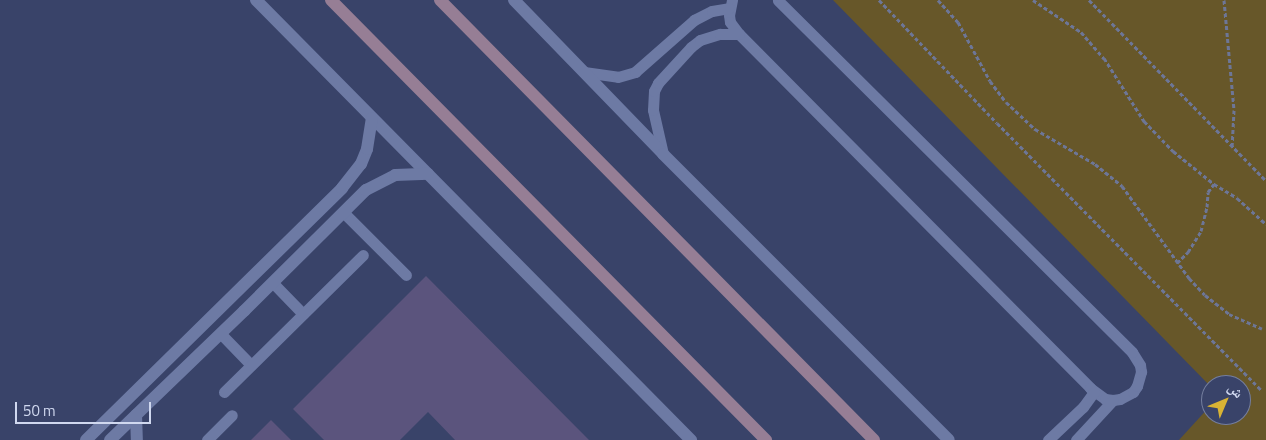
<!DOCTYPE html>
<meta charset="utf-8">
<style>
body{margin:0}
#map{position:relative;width:1266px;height:440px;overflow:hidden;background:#394369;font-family:"Titillium Web","Noto Naskh Arabic",sans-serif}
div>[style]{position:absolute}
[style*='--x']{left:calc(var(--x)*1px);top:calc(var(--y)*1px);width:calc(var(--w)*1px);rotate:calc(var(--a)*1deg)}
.green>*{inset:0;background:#675729}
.building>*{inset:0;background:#5b547d}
.path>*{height:3px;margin-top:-1.5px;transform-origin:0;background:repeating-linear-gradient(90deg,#6d7697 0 4px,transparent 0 6.5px)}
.service>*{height:11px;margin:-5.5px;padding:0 5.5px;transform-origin:5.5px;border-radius:5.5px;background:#6d7aa4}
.minor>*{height:12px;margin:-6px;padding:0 6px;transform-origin:6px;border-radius:6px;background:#6d7aa4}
.secondary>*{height:12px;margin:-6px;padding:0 6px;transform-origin:6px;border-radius:6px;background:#967e95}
span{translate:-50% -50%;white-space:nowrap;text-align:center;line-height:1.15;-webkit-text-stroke:5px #394369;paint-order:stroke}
.north{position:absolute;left:1201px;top:375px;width:50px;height:50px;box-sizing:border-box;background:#394369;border:1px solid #757f9f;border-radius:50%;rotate:45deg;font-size:14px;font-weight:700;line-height:20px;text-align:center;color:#d0d8ef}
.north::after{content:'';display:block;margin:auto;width:18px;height:22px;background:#d9b334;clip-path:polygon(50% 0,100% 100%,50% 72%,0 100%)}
.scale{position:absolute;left:15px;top:402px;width:136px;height:22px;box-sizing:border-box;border:2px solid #d0d8ef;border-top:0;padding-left:6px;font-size:15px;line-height:18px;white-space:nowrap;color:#d0d8ef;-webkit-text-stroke:4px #394369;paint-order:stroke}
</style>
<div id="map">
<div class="green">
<i style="clip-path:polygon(833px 0,1266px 0,1266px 440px,1179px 440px,1211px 405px,1211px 415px,1241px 415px,1241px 385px,1211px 385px,1211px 387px)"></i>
</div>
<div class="building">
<i style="clip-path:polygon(426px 276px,589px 440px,455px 440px,428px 412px,400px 440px,324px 440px,293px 409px)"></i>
<i style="clip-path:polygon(271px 420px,291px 440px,251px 440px)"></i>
</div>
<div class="path">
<i style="--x:879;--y:0;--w:170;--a:46.2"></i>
<i style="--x:997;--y:123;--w:375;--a:45.3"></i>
<i style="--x:938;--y:0;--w:30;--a:48"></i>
<i style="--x:958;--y:22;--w:67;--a:61.5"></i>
<i style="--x:990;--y:81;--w:26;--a:53"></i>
<i style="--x:1006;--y:102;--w:40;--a:43"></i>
<i style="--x:1035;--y:129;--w:69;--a:30.3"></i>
<i style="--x:1095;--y:164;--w:35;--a:39"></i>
<i style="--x:1122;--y:186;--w:114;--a:53.9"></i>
<i style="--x:1189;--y:278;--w:23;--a:47"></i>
<i style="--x:1205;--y:295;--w:31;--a:38"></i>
<i style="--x:1229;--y:314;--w:36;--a:24"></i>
<i style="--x:1033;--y:0;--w:58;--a:33.7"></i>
<i style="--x:1081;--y:32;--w:35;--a:49"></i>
<i style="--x:1104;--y:58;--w:75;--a:57.6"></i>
<i style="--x:1144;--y:121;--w:42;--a:46"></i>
<i style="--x:1173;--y:151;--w:53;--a:38.8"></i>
<i style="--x:1214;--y:184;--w:27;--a:31"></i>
<i style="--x:1237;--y:198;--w:39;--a:42"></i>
<i style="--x:1089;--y:0;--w:253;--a:45.6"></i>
<i style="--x:1224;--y:0;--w:110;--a:84.8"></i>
<i style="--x:1234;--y:110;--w:36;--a:93"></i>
<i style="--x:1177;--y:263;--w:16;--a:-45"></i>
<i style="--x:1188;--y:252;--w:25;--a:-58"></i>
<i style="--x:1201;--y:231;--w:25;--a:-76"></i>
<i style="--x:1207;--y:207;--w:15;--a:-86"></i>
<i style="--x:1208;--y:192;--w:10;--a:-53"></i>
</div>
<div class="service">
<i style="--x:732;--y:0;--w:15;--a:101"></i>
<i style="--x:729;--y:15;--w:7;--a:82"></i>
<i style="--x:730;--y:22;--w:15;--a:53"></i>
<i style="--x:739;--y:34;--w:499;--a:45.2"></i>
<i style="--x:1090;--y:388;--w:19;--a:36"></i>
<i style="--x:1105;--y:399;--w:8;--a:7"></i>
<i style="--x:1113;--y:400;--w:7;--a:-8"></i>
<i style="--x:1120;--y:399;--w:15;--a:-28"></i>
<i style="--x:1133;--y:392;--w:7;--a:-56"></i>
<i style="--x:1137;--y:386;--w:15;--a:-74"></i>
<i style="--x:1141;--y:372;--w:7;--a:-98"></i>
<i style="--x:1140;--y:365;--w:15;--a:-122"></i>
<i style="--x:1132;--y:352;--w:499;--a:-135.2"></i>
<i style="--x:584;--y:72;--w:34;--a:8"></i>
<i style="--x:618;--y:77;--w:18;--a:-16"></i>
<i style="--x:635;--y:72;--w:79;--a:-41.4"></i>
<i style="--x:694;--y:20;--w:20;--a:-27"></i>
<i style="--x:712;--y:11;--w:17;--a:-10"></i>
<i style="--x:663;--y:154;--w:45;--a:-102.8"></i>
<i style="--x:653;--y:110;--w:19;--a:-87"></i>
<i style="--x:654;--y:91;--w:9;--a:-63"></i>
<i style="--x:658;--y:83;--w:49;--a:-47.5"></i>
<i style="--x:691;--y:47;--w:11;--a:-38"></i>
<i style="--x:700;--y:40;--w:21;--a:-17"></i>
<i style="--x:720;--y:34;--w:19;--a:0"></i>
<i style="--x:343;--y:212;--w:89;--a:45"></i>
<i style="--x:273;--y:283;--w:43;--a:45.9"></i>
<i style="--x:221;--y:334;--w:43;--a:45.9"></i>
<i style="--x:224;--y:392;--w:195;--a:-44.6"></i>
<i style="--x:207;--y:440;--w:35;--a:-45"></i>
<i style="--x:1048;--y:440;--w:48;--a:-43.3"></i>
<i style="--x:1083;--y:407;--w:19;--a:-54"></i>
<i style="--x:1076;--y:440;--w:54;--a:-47.2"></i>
</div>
<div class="minor">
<i style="--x:256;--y:0;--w:619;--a:45.33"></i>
<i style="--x:514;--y:0;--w:214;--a:45.9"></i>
<i style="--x:663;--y:154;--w:404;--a:45"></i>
<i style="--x:136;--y:415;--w:25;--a:88"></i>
<i style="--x:86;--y:440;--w:359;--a:-44.5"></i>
<i style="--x:342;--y:188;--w:31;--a:-52"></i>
<i style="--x:361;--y:164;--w:16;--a:-68"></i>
<i style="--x:367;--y:149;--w:31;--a:-81"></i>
<i style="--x:110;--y:440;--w:186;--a:-43.9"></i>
<i style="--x:244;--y:311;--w:172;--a:-44.8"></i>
<i style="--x:366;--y:190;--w:33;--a:-27"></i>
<i style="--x:395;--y:175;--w:33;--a:-2"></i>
</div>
<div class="secondary">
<i style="--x:331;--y:0;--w:619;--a:45.33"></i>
<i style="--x:440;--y:0;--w:618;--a:45.39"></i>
</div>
<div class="north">ش</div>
<div class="scale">50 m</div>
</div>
